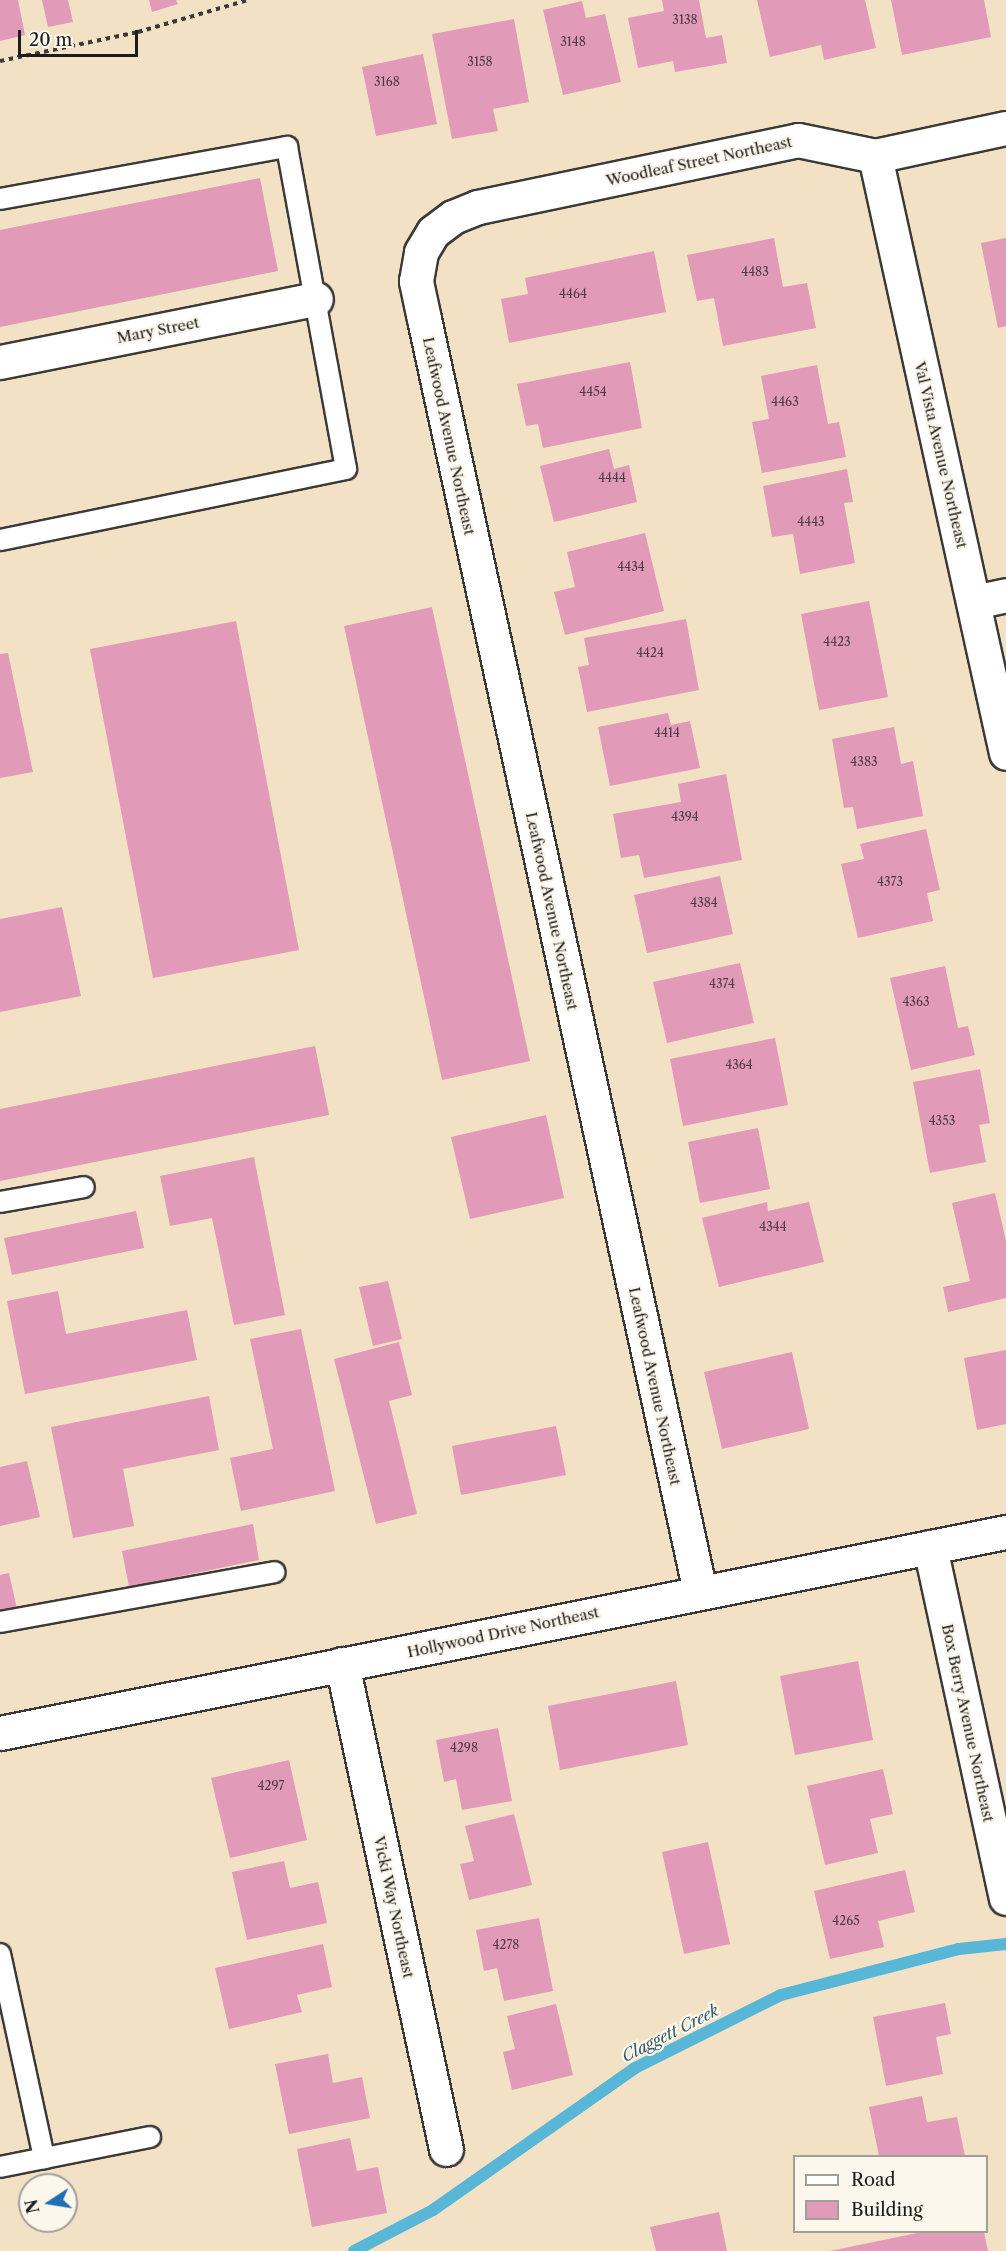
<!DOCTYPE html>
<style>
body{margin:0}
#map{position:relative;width:1006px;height:2251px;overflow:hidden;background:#f3e1c6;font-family:"Libre Caslon Text",serif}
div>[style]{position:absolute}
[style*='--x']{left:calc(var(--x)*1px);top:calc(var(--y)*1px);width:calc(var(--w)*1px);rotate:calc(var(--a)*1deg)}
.stream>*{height:12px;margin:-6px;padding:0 6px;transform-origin:6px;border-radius:6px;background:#58b6d6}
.building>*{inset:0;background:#e19ab7}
.path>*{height:4px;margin-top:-2px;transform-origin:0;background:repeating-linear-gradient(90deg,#3c3a36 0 4.5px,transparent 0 9px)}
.roads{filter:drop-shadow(2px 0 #3c3a36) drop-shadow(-2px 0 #3c3a36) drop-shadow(0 2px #3c3a36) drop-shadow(0 -2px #3c3a36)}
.lane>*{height:20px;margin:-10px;padding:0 10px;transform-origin:10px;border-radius:10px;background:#fff}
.street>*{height:33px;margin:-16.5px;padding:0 16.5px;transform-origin:16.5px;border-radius:16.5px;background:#fff}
.secondary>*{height:33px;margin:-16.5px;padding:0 16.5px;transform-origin:16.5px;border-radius:16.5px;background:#fff}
span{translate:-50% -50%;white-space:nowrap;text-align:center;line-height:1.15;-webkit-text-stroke:4.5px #fbf7ec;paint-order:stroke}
.number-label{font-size:12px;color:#4d3c43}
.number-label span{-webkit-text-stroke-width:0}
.street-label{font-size:15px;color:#1c1c1c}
.water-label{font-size:16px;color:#345a66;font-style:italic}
.legend{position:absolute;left:793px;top:2155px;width:195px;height:78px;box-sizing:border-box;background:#fbf7ec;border:2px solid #a29f99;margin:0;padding:8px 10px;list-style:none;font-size:18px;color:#1c1c1c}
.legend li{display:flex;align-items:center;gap:12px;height:30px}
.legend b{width:30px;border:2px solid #a29f99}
.north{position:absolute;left:18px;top:2173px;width:60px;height:60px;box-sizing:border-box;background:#fbf7ec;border:2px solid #a29f99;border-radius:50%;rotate:258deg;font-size:16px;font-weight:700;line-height:24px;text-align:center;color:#1c1c1c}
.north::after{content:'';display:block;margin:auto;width:21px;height:27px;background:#1f6fb2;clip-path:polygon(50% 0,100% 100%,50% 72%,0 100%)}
.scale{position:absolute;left:18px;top:30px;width:120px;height:27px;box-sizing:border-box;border:3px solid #1c1c1c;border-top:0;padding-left:8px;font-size:18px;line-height:21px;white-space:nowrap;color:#1c1c1c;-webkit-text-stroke:4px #fbf7ec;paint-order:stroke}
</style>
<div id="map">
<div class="stream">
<i style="--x:354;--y:2251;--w:89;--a:-27.4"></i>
<i style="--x:433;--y:2210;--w:247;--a:-35.1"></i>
<i style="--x:635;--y:2068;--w:163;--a:-26.6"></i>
<i style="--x:781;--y:1995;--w:184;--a:-14.5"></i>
<i style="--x:959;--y:1949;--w:47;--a:-6.1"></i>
</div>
<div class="building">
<i style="clip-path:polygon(0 0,18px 0,25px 35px,0 41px)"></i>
<i style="clip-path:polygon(42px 0,68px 0,73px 22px,48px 27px)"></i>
<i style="clip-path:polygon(149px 0,176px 0,178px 4px,152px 12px)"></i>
<i style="clip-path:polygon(662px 0,699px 0,706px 38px,722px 35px,727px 63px,675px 72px,673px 61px,638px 68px,628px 18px,664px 11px)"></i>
<i style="clip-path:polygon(757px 0,865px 0,876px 48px,824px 60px,821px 45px,770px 57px)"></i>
<i style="clip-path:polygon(891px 0,984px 0,991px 37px,902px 55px)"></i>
<i style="clip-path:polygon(582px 1px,586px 18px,605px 14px,621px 82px,563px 95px,543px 10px)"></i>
<i style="clip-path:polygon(514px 19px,529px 102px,493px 109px,498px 131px,452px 139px,432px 34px)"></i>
<i style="clip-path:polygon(423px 54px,437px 124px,376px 136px,362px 67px)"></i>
<i style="clip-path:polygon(260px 178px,278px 271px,0 327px,0 230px)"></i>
<i style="clip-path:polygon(774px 238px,783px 287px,807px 283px,816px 328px,723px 346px,714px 298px,697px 301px,687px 255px)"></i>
<i style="clip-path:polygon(1006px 238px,1006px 326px,998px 328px,981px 243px)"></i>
<i style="clip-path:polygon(654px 251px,666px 312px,509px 343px,501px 299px,528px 294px,525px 278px)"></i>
<i style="clip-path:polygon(630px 362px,642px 428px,543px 448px,538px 424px,526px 426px,517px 384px)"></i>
<i style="clip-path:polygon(817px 365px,828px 424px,839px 422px,846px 457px,762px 473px,752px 422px,769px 419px,761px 376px)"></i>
<i style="clip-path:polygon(609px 449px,614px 469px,629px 465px,637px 502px,554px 522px,540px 466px)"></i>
<i style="clip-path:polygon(847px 469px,853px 502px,844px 503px,855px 563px,800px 574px,793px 534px,772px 537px,763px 486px)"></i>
<i style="clip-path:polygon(645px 533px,664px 611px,565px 635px,554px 592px,575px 587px,567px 552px)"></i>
<i style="clip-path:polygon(869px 601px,888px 697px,819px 710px,801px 614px)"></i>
<i style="clip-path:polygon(432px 607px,530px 1061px,442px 1080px,344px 626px)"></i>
<i style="clip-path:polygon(686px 619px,699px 690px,587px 712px,578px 667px,589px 665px,584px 638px)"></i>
<i style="clip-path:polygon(236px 621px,299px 950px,153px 978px,90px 649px)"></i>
<i style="clip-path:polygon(8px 653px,33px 772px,0 778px,0 654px)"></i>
<i style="clip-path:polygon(668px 713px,671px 725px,690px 721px,700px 768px,610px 786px,598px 727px)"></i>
<i style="clip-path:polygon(894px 727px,901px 764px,913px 761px,923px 816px,857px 829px,853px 807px,844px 808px,832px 739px)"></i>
<i style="clip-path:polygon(726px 774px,742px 860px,644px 878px,639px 855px,621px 858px,613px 814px,681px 802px,678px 784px)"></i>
<i style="clip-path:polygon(926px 829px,940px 890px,927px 893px,933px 921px,858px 938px,841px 864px,864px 859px,860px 844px)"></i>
<i style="clip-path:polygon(720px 876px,733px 934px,647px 953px,634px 895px)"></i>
<i style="clip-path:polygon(62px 907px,81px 996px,0 1012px,0 919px)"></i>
<i style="clip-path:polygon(740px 963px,754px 1023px,667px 1043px,653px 982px)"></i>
<i style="clip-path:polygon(945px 966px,958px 1028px,968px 1026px,975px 1055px,911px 1070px,890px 978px)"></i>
<i style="clip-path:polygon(775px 1038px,788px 1105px,683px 1126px,670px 1059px)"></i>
<i style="clip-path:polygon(315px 1046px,329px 1115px,0 1181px,0 1109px)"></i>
<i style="clip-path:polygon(980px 1069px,990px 1123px,979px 1125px,986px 1162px,930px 1173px,913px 1082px)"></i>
<i style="clip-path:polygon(546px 1115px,564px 1198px,470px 1219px,451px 1137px)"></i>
<i style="clip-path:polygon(758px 1128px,770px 1189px,700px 1203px,688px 1142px)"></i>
<i style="clip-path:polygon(254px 1157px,285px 1315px,234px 1325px,212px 1218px,170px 1226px,160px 1176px)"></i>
<i style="clip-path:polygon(995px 1193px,1006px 1241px,1006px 1298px,948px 1312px,943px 1287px,970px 1281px,952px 1203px)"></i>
<i style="clip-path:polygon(767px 1202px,768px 1211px,809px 1202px,824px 1262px,719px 1287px,702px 1218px)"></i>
<i style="clip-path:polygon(136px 1211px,144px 1248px,12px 1275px,4px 1238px)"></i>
<i style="clip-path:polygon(388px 1281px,402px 1339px,373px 1346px,359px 1287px)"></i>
<i style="clip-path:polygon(58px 1291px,66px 1334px,187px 1310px,197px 1360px,25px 1394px,7px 1301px)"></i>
<i style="clip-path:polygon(301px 1329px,335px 1491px,241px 1511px,230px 1458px,273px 1449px,250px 1339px)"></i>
<i style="clip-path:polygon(399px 1342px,412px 1395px,389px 1401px,417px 1514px,376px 1524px,334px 1359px)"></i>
<i style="clip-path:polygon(1006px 1350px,1006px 1424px,977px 1430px,964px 1358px)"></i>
<i style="clip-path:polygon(792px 1352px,809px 1429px,722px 1449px,704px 1372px)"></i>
<i style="clip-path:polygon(209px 1396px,219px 1450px,123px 1469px,134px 1526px,73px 1538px,51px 1427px)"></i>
<i style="clip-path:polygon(556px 1426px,566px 1475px,461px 1495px,452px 1446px)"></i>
<i style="clip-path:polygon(27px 1461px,40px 1517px,0 1526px,0 1467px)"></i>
<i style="clip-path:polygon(253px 1524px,259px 1560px,129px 1587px,122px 1551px)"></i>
<i style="clip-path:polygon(9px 1573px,17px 1609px,0 1613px,0 1575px)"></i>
<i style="clip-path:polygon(858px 1661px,873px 1740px,795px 1755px,780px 1676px)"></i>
<i style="clip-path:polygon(676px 1681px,688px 1745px,560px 1770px,548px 1706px)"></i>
<i style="clip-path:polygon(498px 1728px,512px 1801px,462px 1810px,456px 1779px,444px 1782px,436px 1740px)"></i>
<i style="clip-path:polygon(289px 1760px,307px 1840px,230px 1858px,211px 1778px)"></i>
<i style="clip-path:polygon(883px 1769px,893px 1814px,870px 1819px,878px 1853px,825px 1865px,807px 1786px)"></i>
<i style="clip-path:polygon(514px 1814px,532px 1885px,469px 1900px,460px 1864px,474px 1861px,465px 1826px)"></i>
<i style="clip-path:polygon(708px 1842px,730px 1944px,684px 1954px,662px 1852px)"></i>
<i style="clip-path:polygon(284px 1861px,290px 1888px,318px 1882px,327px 1923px,247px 1940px,232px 1872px)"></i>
<i style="clip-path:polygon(905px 1870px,915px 1912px,878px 1921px,884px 1947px,830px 1959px,814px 1891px)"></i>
<i style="clip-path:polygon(539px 1918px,553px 1991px,504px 2001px,497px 1968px,484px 1971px,476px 1930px)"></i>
<i style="clip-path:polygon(323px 1944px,332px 1987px,297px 1995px,302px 2012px,229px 2029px,215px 1968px)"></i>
<i style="clip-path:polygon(945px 2003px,951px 2034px,936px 2037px,943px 2074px,886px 2086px,873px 2017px)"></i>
<i style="clip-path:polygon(556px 2004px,573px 2075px,512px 2090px,503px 2052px,515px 2049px,507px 2016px)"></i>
<i style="clip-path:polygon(328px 2054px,333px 2083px,362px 2077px,370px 2118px,289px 2134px,275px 2064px)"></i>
<i style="clip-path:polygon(922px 2096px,927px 2122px,957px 2117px,965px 2156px,879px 2156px,869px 2107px)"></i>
<i style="clip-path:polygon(350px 2138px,357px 2171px,378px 2167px,387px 2213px,312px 2227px,297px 2149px)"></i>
<i style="clip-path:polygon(719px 2212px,727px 2251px,656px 2251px,650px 2227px)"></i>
<i style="clip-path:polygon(922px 2232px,984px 2232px,988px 2251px,830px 2251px)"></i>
</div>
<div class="path">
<i style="--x:0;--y:61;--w:141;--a:-11.9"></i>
<i style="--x:138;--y:32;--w:115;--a:-16.2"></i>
</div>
<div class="roads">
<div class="lane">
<i style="--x:0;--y:199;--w:292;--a:-10.3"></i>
<i style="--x:287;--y:147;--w:327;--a:79.6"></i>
<i style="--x:346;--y:469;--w:353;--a:168.4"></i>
<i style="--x:0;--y:1202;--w:85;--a:-10.1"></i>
<i style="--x:0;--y:1622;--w:279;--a:-10.3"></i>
<i style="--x:0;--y:1954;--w:209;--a:77.8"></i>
<i style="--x:0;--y:2167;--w:153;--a:-11.3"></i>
</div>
<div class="street">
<i style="--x:875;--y:156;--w:611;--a:77.62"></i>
<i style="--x:0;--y:362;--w:322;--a:-11.3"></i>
<i style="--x:974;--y:602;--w:33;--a:-12"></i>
<i style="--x:930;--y:1547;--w:359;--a:77.8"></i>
<i style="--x:700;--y:1592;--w:1303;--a:-102.23"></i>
<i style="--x:424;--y:319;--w:39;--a:-102"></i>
<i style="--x:416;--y:281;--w:29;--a:-80"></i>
<i style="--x:421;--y:252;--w:23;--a:-59"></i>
<i style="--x:433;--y:232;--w:25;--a:-37"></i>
<i style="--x:453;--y:217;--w:27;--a:-22"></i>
<i style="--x:478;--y:207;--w:327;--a:-11.8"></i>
<i style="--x:798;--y:140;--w:79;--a:11.7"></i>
<i style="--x:875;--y:156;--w:134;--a:-12.1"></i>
<i style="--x:342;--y:1664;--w:496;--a:77.9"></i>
</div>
<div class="secondary">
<i style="--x:0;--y:1733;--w:1026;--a:-11.3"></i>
</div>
</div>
<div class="number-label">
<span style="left:685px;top:20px">3138</span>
<span style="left:573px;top:42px">3148</span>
<span style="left:480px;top:62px">3158</span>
<span style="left:387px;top:82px">3168</span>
<span style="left:755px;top:272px">4483</span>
<span style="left:573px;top:294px">4464</span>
<span style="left:593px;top:392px">4454</span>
<span style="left:785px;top:402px">4463</span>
<span style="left:612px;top:478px">4444</span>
<span style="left:811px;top:522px">4443</span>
<span style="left:631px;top:567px">4434</span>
<span style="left:837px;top:642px">4423</span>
<span style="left:650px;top:653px">4424</span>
<span style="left:667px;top:733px">4414</span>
<span style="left:864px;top:762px">4383</span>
<span style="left:685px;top:817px">4394</span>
<span style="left:890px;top:882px">4373</span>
<span style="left:704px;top:903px">4384</span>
<span style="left:722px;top:984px">4374</span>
<span style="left:916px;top:1002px">4363</span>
<span style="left:739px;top:1065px">4364</span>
<span style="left:942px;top:1121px">4353</span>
<span style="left:773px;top:1227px">4344</span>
<span style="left:464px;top:1748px">4298</span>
<span style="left:271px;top:1786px">4297</span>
<span style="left:846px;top:1921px">4265</span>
<span style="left:506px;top:1945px">4278</span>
</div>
<div class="street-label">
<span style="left:699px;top:161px;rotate:-12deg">Woodleaf Street Northeast</span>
<span style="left:158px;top:330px;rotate:-11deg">Mary Street</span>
<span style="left:449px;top:436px;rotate:78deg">Leafwood Avenue Northeast</span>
<span style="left:941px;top:455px;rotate:77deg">Val Vista Avenue Northeast</span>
<span style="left:552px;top:911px;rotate:78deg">Leafwood Avenue Northeast</span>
<span style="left:655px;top:1386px;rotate:78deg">Leafwood Avenue Northeast</span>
<span style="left:503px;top:1632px;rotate:-12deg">Hollywood Drive Northeast</span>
<span style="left:968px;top:1723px;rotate:78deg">Box Berry Avenue Northeast</span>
<span style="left:394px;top:1907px;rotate:78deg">Vicki Way Northeast</span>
</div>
<div class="water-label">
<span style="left:670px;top:2033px;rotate:-27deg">Claggett Creek</span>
</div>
<ul class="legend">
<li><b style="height:8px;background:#fff"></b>Road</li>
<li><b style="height:16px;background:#e19ab7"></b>Building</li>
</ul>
<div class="north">N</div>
<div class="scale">20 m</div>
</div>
